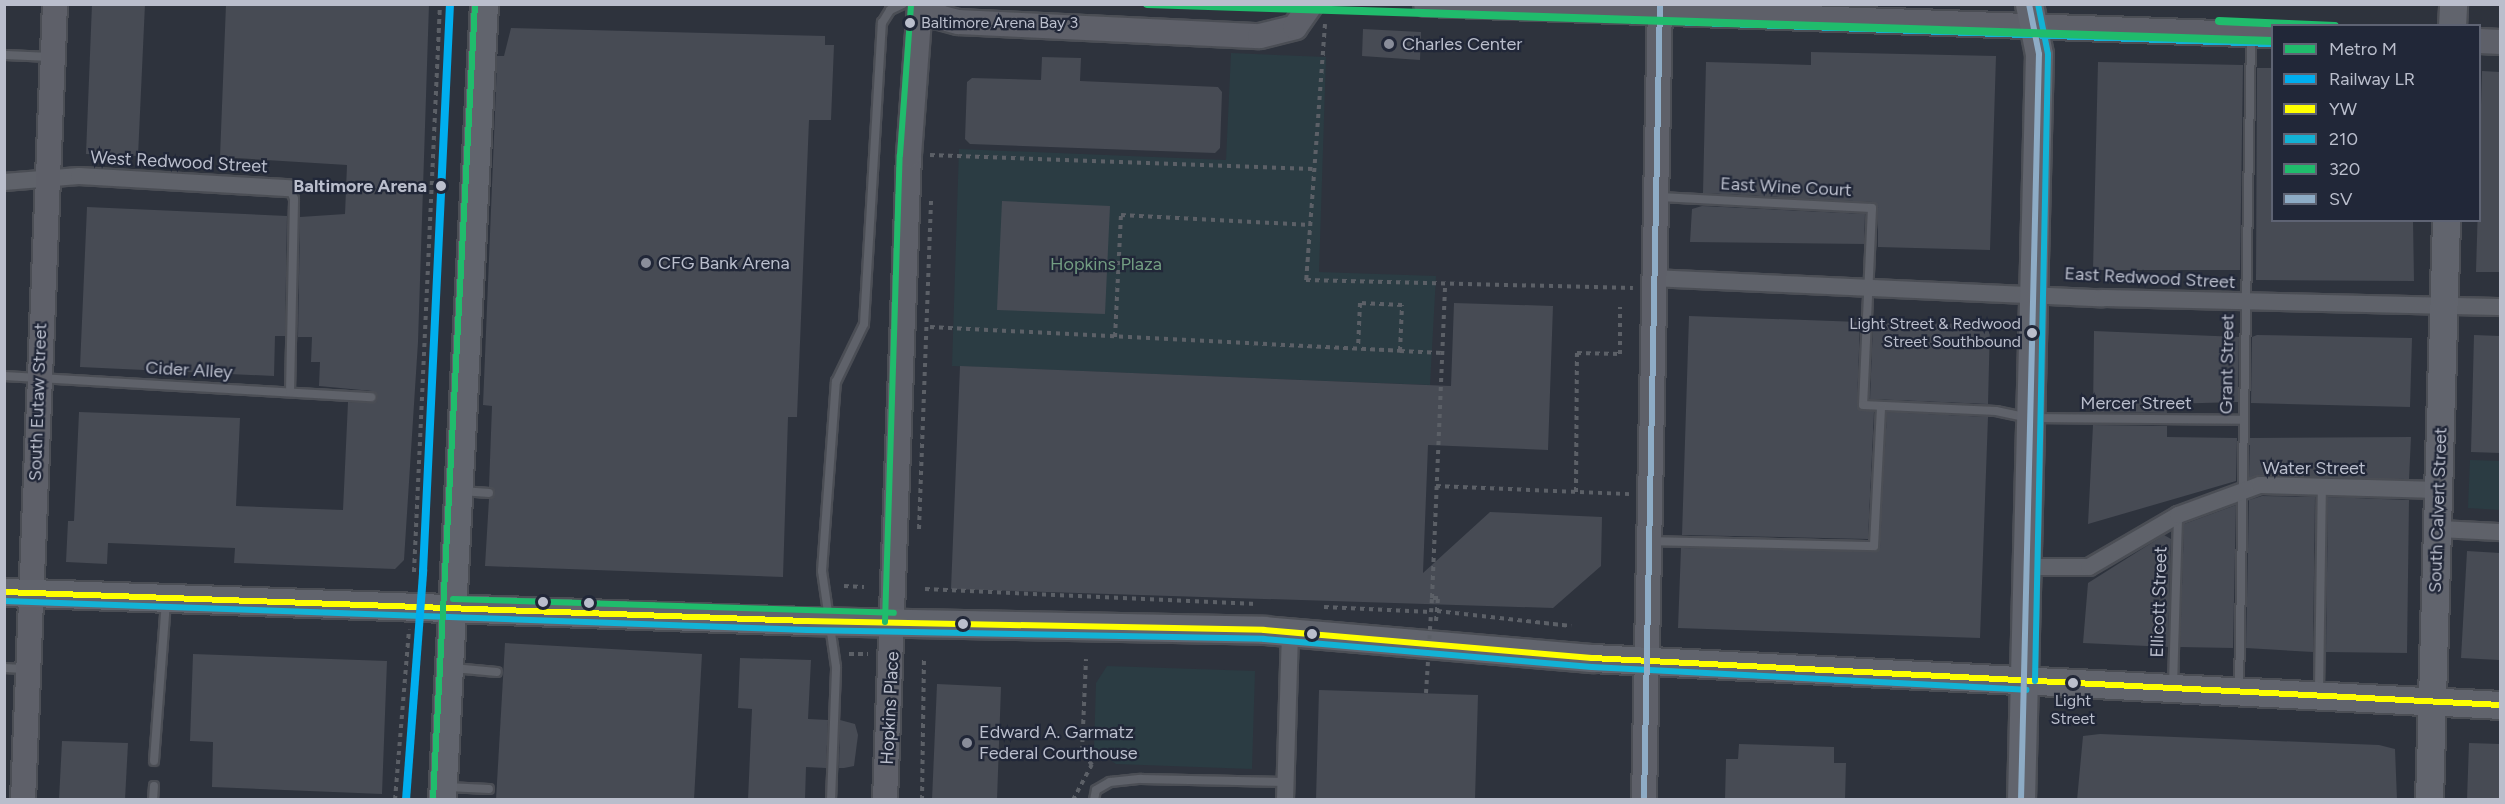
<!DOCTYPE html>
<style>
body{margin:0}
#map{position:relative;width:2505px;height:804px;overflow:hidden;background:#2e333d;font-family:Figtree,sans-serif}
div>[style]{position:absolute}
[style*='--x']{left:calc(var(--x)*1px);top:calc(var(--y)*1px);width:calc(var(--w)*1px);rotate:calc(var(--a)*1deg)}
.green>*{inset:0;background:#2b3c43}
.building>*{inset:0;background:#474b54}
.path>*{height:4px;margin-top:-2px;transform-origin:0;background:repeating-linear-gradient(90deg,#5c6067 0 4.5px,transparent 0 9px)}
.roads{filter:drop-shadow(2px 0 #4b4e55) drop-shadow(-2px 0 #4b4e55) drop-shadow(0 2px #4b4e55) drop-shadow(0 -2px #4b4e55)}
.lane>*{height:8px;margin:-4px;padding:0 4px;transform-origin:4px;border-radius:4px;background:#5f626a}
.street>*{height:16px;margin:-8px;padding:0 8px;transform-origin:8px;border-radius:8px;background:#5f626a}
.secondary>*{height:24px;margin:-12px;padding:0 12px;transform-origin:12px;border-radius:12px;background:#5e6069}
.primary>*{height:27px;margin:-13.5px;padding:0 13.5px;transform-origin:13.5px;border-radius:13.5px;background:#61646d}
.path-bridge>*{height:4px;margin-top:-2px;transform-origin:0;background:repeating-linear-gradient(90deg,#5c6067 0 4.5px,transparent 0 9px)}
.bus-1>*{height:6px;margin:-3px;padding:0 3px;transform-origin:3px;border-radius:3px;background:#ff0}
.bus-2>*{height:6px;margin:-3px;padding:0 3px;transform-origin:3px;border-radius:3px;background:#13b2d5}
.bus-3>*{height:6px;margin:-3px;padding:0 3px;transform-origin:3px;border-radius:3px;background:#20bc6c}
.bus-4>*{height:6px;margin:-3px;padding:0 3px;transform-origin:3px;border-radius:3px;background:#8eacc6}
.rail-1>*{height:8px;margin:-4px;padding:0 4px;transform-origin:4px;border-radius:4px;background:#00aeef}
.metro-1>*{height:8px;margin:-4px;padding:0 4px;transform-origin:4px;border-radius:4px;background:#20bc6c}
.dots>*{width:16px;height:16px;translate:-50% -50%;box-sizing:border-box;border:3px solid #212738;border-radius:50%}
span{translate:-50% -50%;white-space:nowrap;text-align:center;line-height:1.15;-webkit-text-stroke:4.5px #212738;paint-order:stroke}
.bus-label{font-size:16px;color:#babecc}
.left{translate:0 -50%;text-align:left}
.right{translate:-100% -50%;text-align:right}
.poi-label{font-size:18px;color:#babecc}
.street-label{font-size:18px;color:#babecc}
.stop-label{font-size:18px;color:#babecc;font-weight:700}
.park-label{font-size:18px;color:#729d82}
.frame{position:absolute;inset:0;border:6px solid #babecc;pointer-events:none}
.legend{position:absolute;left:2271px;top:24px;width:210px;height:198px;box-sizing:border-box;background:#212738;border:2px solid #5e6373;margin:0;padding:8px 10px;list-style:none;font-size:18px;color:#babecc}
.legend li{display:flex;align-items:center;gap:12px;height:30px}
.legend b{width:30px;border:2px solid #5e6373}
</style>
<div id="map">
<div class="green">
<i style="clip-path:polygon(1231px 53px,1326px 57px,1319px 272px,1436px 276px,1430px 385px,952px 366px,959px 149px,1226px 160px)"></i>
<i style="clip-path:polygon(2470px 460px,2500px 461px,2500px 510px,2468px 508px)"></i>
<i style="clip-path:polygon(1107px 666px,1255px 671px,1252px 769px,1116px 764px,1094px 749px,1096px 683px)"></i>
</div>
<div class="building">
<i style="clip-path:polygon(92px 4px,145px 4px,138px 156px,86px 154px)"></i>
<i style="clip-path:polygon(226px 4px,429px 4px,418px 342px,404px 560px,395px 569px,234px 563px,235px 548px,108px 543px,107px 564px,66px 562px,68px 521px,74px 521px,79px 412px,240px 418px,236px 506px,343px 510px,348px 402px,371px 403px,377px 398px,372px 391px,319px 386px,320px 362px,311px 362px,312px 337px,298px 337px,300px 217px,345px 214px,347px 165px,220px 157px)"></i>
<i style="clip-path:polygon(511px 28px,825px 36px,825px 45px,834px 45px,831px 120px,809px 120px,797px 417px,788px 417px,783px 577px,485px 566px,489px 499px,495px 493px,489px 487px,492px 406px,483px 405px,497px 63px,497px 56px,504px 56px)"></i>
<i style="clip-path:polygon(1363px 29px,1421px 32px,1420px 60px,1362px 56px)"></i>
<i style="clip-path:polygon(1811px 52px,1996px 56px,1990px 250px,1878px 247px,1878px 208px,1873px 202px,1703px 193px,1706px 62px,1811px 65px)"></i>
<i style="clip-path:polygon(1042px 57px,1081px 58px,1080px 81px,1218px 87px,1222px 92px,1220px 148px,1215px 153px,970px 144px,965px 139px,967px 82px,972px 78px,1041px 80px)"></i>
<i style="clip-path:polygon(2098px 62px,2243px 65px,2240px 270px,2093px 270px)"></i>
<i style="clip-path:polygon(2257px 68px,2272px 68px,2272px 220px,2413px 220px,2414px 281px,2256px 280px)"></i>
<i style="clip-path:polygon(2482px 71px,2500px 72px,2500px 272px,2476px 272px)"></i>
<i style="clip-path:polygon(1002px 201px,1110px 206px,1105px 314px,997px 310px)"></i>
<i style="clip-path:polygon(1702px 206px,1865px 214px,1864px 244px,1690px 242px,1692px 209px)"></i>
<i style="clip-path:polygon(87px 207px,287px 216px,285px 336px,275px 336px,274px 376px,80px 367px)"></i>
<i style="clip-path:polygon(1454px 303px,1553px 306px,1548px 450px,1428px 445px,1423px 573px,1490px 512px,1602px 517px,1601px 566px,1553px 608px,951px 589px,960px 366px,1451px 386px)"></i>
<i style="clip-path:polygon(1689px 316px,1860px 322px,1857px 405px,1874px 412px,1868px 539px,1682px 535px)"></i>
<i style="clip-path:polygon(1873px 323px,1990px 324px,1988px 404px,1870px 399px)"></i>
<i style="clip-path:polygon(2094px 331px,2239px 337px,2238px 402px,2166px 404px,2167px 413px,2093px 412px)"></i>
<i style="clip-path:polygon(2257px 335px,2412px 338px,2410px 407px,2251px 403px,2252px 337px)"></i>
<i style="clip-path:polygon(2474px 335px,2500px 336px,2500px 453px,2471px 452px)"></i>
<i style="clip-path:polygon(1887px 412px,1988px 417px,1980px 638px,1678px 628px,1681px 548px,1879px 550px)"></i>
<i style="clip-path:polygon(2093px 425px,2167px 426px,2167px 437px,2237px 438px,2236px 481px,2088px 524px)"></i>
<i style="clip-path:polygon(2411px 437px,2409px 479px,2249px 478px,2250px 438px)"></i>
<i style="clip-path:polygon(2262px 496px,2315px 497px,2313px 652px,2246px 648px,2249px 500px)"></i>
<i style="clip-path:polygon(2328px 497px,2409px 500px,2407px 653px,2326px 652px)"></i>
<i style="clip-path:polygon(2236px 505px,2233px 648px,2180px 647px,2184px 524px)"></i>
<i style="clip-path:polygon(2164px 535px,2171px 539px,2168px 647px,2083px 643px,2088px 583px)"></i>
<i style="clip-path:polygon(2467px 551px,2500px 553px,2499px 660px,2461px 658px)"></i>
<i style="clip-path:polygon(505px 643px,702px 654px,694px 800px,496px 800px)"></i>
<i style="clip-path:polygon(193px 654px,387px 661px,382px 794px,212px 787px,213px 742px,190px 741px)"></i>
<i style="clip-path:polygon(740px 658px,811px 660px,808px 719px,828px 720px,826px 768px,806px 767px,805px 800px,748px 800px,752px 709px,738px 708px)"></i>
<i style="clip-path:polygon(937px 684px,1001px 687px,997px 800px,932px 800px)"></i>
<i style="clip-path:polygon(1319px 690px,1478px 695px,1475px 800px,1316px 800px)"></i>
<i style="clip-path:polygon(840px 720px,855px 724px,858px 735px,854px 766px,844px 768px,839px 768px)"></i>
<i style="clip-path:polygon(2100px 734px,2379px 745px,2395px 749px,2397px 800px,2077px 800px,2083px 736px)"></i>
<i style="clip-path:polygon(62px 741px,128px 743px,125px 800px,59px 800px)"></i>
<i style="clip-path:polygon(2469px 743px,2500px 744px,2500px 800px,2467px 800px)"></i>
<i style="clip-path:polygon(1739px 744px,1834px 747px,1834px 763px,1846px 763px,1845px 800px,1725px 800px,1726px 759px,1738px 759px)"></i>
</div>
<div class="path">
<i style="--x:1325;--y:24;--w:257;--a:94.2"></i>
<i style="--x:1306;--y:280;--w:327;--a:1.4"></i>
<i style="--x:930;--y:155;--w:383;--a:2.1"></i>
<i style="--x:930;--y:327;--w:471;--a:2.9"></i>
<i style="--x:1400;--y:351;--w:46;--a:-87.5"></i>
<i style="--x:1402;--y:305;--w:42;--a:-177.3"></i>
<i style="--x:1360;--y:303;--w:45;--a:92.5"></i>
<i style="--x:1115;--y:337;--w:122;--a:-87.2"></i>
<i style="--x:1121;--y:215;--w:189;--a:3"></i>
<i style="--x:1400;--y:351;--w:42;--a:2.7"></i>
<i style="--x:1436;--y:486;--w:194;--a:2.4"></i>
<i style="--x:1576;--y:492;--w:139;--a:-89.6"></i>
<i style="--x:1577;--y:353;--w:43;--a:1.3"></i>
<i style="--x:1620;--y:354;--w:47;--a:-90"></i>
<i style="--x:919;--y:529;--w:331;--a:-87.9"></i>
<i style="--x:414;--y:572;--w:569;--a:-87.38"></i>
<i style="--x:844;--y:586;--w:20;--a:3"></i>
<i style="--x:925;--y:589;--w:332;--a:2.6"></i>
<i style="--x:1324;--y:607;--w:107;--a:2.7"></i>
<i style="--x:1437;--y:611;--w:135;--a:6.4"></i>
<i style="--x:1436;--y:621;--w:23;--a:-85"></i>
<i style="--x:1438;--y:598;--w:6;--a:180"></i>
<i style="--x:1432;--y:598;--w:314;--a:-87.6"></i>
<i style="--x:849;--y:654;--w:19;--a:0"></i>
<i style="--x:395;--y:800;--w:171;--a:-85.3"></i>
<i style="--x:922;--y:800;--w:143;--a:-89.2"></i>
<i style="--x:1073;--y:800;--w:40;--a:-62"></i>
<i style="--x:1092;--y:765;--w:17;--a:-126"></i>
<i style="--x:1082;--y:751;--w:92;--a:-87.5"></i>
</div>
<div class="roads">
<div class="lane">
<i style="--x:4;--y:55;--w:48;--a:2.4"></i>
<i style="--x:1659;--y:197;--w:213;--a:3"></i>
<i style="--x:1872;--y:208;--w:197;--a:92.6"></i>
<i style="--x:1863;--y:405;--w:133;--a:2.6"></i>
<i style="--x:1996;--y:411;--w:35;--a:12"></i>
<i style="--x:2030;--y:418;--w:212;--a:0.5"></i>
<i style="--x:4;--y:376;--w:368;--a:3.3"></i>
<i style="--x:290;--y:392;--w:193;--a:-88.8"></i>
<i style="--x:294;--y:199;--w:12;--a:-110"></i>
<i style="--x:462;--y:491;--w:27;--a:4"></i>
<i style="--x:1650;--y:541;--w:224;--a:1.3"></i>
<i style="--x:1874;--y:546;--w:138;--a:-87.1"></i>
<i style="--x:4;--y:668;--w:21;--a:3"></i>
<i style="--x:453;--y:668;--w:44;--a:5.2"></i>
<i style="--x:2173;--y:685;--w:170;--a:-88.3"></i>
<i style="--x:2239;--y:687;--w:650;--a:-88.94"></i>
<i style="--x:2319;--y:692;--w:206;--a:-89.2"></i>
<i style="--x:154;--y:761;--w:159;--a:-85.7"></i>
<i style="--x:446;--y:787;--w:43;--a:2.7"></i>
<i style="--x:153;--y:800;--w:14;--a:-86"></i>
<i style="--x:831;--y:800;--w:133;--a:-87.8"></i>
<i style="--x:836;--y:667;--w:97;--a:-98.3"></i>
<i style="--x:822;--y:571;--w:190;--a:-85.8"></i>
<i style="--x:836;--y:382;--w:64;--a:-64.2"></i>
<i style="--x:864;--y:324;--w:302;--a:-86.6"></i>
<i style="--x:882;--y:23;--w:15;--a:-58"></i>
<i style="--x:890;--y:10;--w:14;--a:-25"></i>
<i style="--x:1094;--y:800;--w:10;--a:-79"></i>
<i style="--x:1096;--y:790;--w:16;--a:-30"></i>
<i style="--x:1110;--y:782;--w:31;--a:-6"></i>
<i style="--x:1141;--y:779;--w:144;--a:1.2"></i>
</div>
<div class="street">
<i style="--x:4;--y:182;--w:75;--a:-4.6"></i>
<i style="--x:79;--y:176;--w:211;--a:3.3"></i>
<i style="--x:1654;--y:278;--w:448;--a:2.6"></i>
<i style="--x:2102;--y:298;--w:398;--a:1.3"></i>
<i style="--x:2438;--y:529;--w:62;--a:2.8"></i>
<i style="--x:2028;--y:567;--w:61;--a:0"></i>
<i style="--x:2089;--y:567;--w:103;--a:-30.3"></i>
<i style="--x:2178;--y:515;--w:87;--a:-20.1"></i>
<i style="--x:2260;--y:485;--w:179;--a:1.6"></i>
<i style="--x:1285;--y:800;--w:168;--a:-88.3"></i>
</div>
<div class="secondary">
<i style="--x:928;--y:4;--w:17;--a:50"></i>
<i style="--x:939;--y:17;--w:20;--a:15"></i>
<i style="--x:958;--y:22;--w:302;--a:2.7"></i>
<i style="--x:1260;--y:36;--w:36;--a:-14"></i>
<i style="--x:1295;--y:27;--w:28;--a:-55"></i>
<i style="--x:1426;--y:4;--w:847;--a:2.1"></i>
<i style="--x:2480;--y:41;--w:20;--a:3"></i>
<i style="--x:23;--y:800;--w:797;--a:-87.7"></i>
<i style="--x:885;--y:800;--w:645;--a:-87.87"></i>
<i style="--x:909;--y:155;--w:151;--a:-85.8"></i>
<i style="--x:1644;--y:800;--w:796;--a:-88.85"></i>
</div>
<div class="primary">
<i style="--x:2452;--y:26;--w:22;--a:-87"></i>
<i style="--x:4;--y:592;--w:804;--a:2.07"></i>
<i style="--x:807;--y:621;--w:457;--a:1.1"></i>
<i style="--x:1264;--y:630;--w:329;--a:4.9"></i>
<i style="--x:1592;--y:658;--w:909;--a:2.96"></i>
<i style="--x:442;--y:800;--w:797;--a:-86.98"></i>
<i style="--x:2021;--y:800;--w:746;--a:-88.62"></i>
<i style="--x:2039;--y:54;--w:51;--a:-101.3"></i>
<i style="--x:2429;--y:800;--w:580;--a:-88.32"></i>
</div>
</div>
<div class="path-bridge">
<i style="--x:1426;--y:693;--w:95;--a:-86.4"></i>
</div>
<div class="bus-1">
<i style="--x:4;--y:592;--w:804;--a:2.07"></i>
<i style="--x:807;--y:621;--w:457;--a:1.1"></i>
<i style="--x:1264;--y:630;--w:329;--a:4.9"></i>
<i style="--x:1592;--y:658;--w:909;--a:2.96"></i>
</div>
<div class="bus-2">
<i style="--x:1426;--y:13;--w:847;--a:2.1"></i>
<i style="--x:4;--y:601;--w:804;--a:2.07"></i>
<i style="--x:807;--y:630;--w:457;--a:1.1"></i>
<i style="--x:1264;--y:639;--w:329;--a:4.9"></i>
<i style="--x:1592;--y:667;--w:435;--a:3"></i>
<i style="--x:2035;--y:681;--w:627;--a:-88.81"></i>
<i style="--x:2048;--y:54;--w:51;--a:-101.3"></i>
</div>
<div class="bus-3">
<i style="--x:453;--y:599;--w:441;--a:1.8"></i>
<i style="--x:885;--y:622;--w:467;--a:-88.2"></i>
<i style="--x:900;--y:155;--w:151;--a:-85.8"></i>
<i style="--x:433;--y:800;--w:797;--a:-86.98"></i>
</div>
<div class="bus-4">
<i style="--x:1644;--y:800;--w:796;--a:-88.85"></i>
<i style="--x:2021;--y:800;--w:746;--a:-88.62"></i>
<i style="--x:2039;--y:54;--w:51;--a:-101.3"></i>
</div>
<div class="rail-1">
<i style="--x:406;--y:800;--w:229;--a:-85.7"></i>
<i style="--x:423;--y:572;--w:569;--a:-87.28"></i>
</div>
<div class="metro-1">
<i style="--x:1147;--y:4;--w:1126;--a:1.88"></i>
<i style="--x:2219;--y:21;--w:116;--a:2.5"></i>
</div>
<div class="dots">
<i style="left:910px;top:23px;background:#babecc"></i>
<i style="left:1389px;top:44px;background:#898d9a"></i>
<i style="left:441px;top:186px;background:#babecc"></i>
<i style="left:646px;top:263px;background:#898d9a"></i>
<i style="left:2032px;top:333px;background:#babecc"></i>
<i style="left:543px;top:602px;background:#babecc"></i>
<i style="left:589px;top:603px;background:#babecc"></i>
<i style="left:963px;top:624px;background:#babecc"></i>
<i style="left:1312px;top:634px;background:#babecc"></i>
<i style="left:2073px;top:683px;background:#babecc"></i>
<i style="left:967px;top:743px;background:#898d9a"></i>
</div>
<div class="bus-label">
<span class="left" style="left:921px;top:23px">Baltimore Arena Bay 3</span>
<span class="right" style="left:2021px;top:333px">Light Street &amp; Redwood<br>Street Southbound</span>
<span style="left:2073px;top:710px">Light<br>Street</span>
</div>
<div class="poi-label">
<span class="left" style="left:1402px;top:44px">Charles Center</span>
<span class="left" style="left:658px;top:263px">CFG Bank Arena</span>
<span class="left" style="left:979px;top:743px">Edward A. Garmatz<br>Federal Courthouse</span>
</div>
<div class="street-label">
<span style="left:179px;top:162px;rotate:3deg">West Redwood Street</span>
<span style="left:1786px;top:187px;rotate:3deg">East Wine Court</span>
<span style="left:2150px;top:278px;rotate:3deg">East Redwood Street</span>
<span style="left:2227px;top:364px;rotate:-89deg">Grant Street</span>
<span style="left:189px;top:370px;rotate:3deg">Cider Alley</span>
<span style="left:38px;top:402px;rotate:-88deg">South Eutaw Street</span>
<span style="left:2136px;top:403px">Mercer Street</span>
<span style="left:2314px;top:468px">Water Street</span>
<span style="left:2438px;top:510px;rotate:-88deg">South Calvert Street</span>
<span style="left:2159px;top:602px;rotate:-88deg">Ellicott Street</span>
<span style="left:890px;top:708px;rotate:-87deg">Hopkins Place</span>
</div>
<div class="stop-label">
<span class="right" style="left:427px;top:186px">Baltimore Arena</span>
</div>
<div class="park-label">
<span style="left:1106px;top:264px">Hopkins Plaza</span>
</div>
<div class="frame"></div>
<ul class="legend">
<li><b style="height:8px;background:#20bc6c"></b>Metro M</li>
<li><b style="height:8px;background:#00aeef"></b>Railway LR</li>
<li><b style="height:8px;background:#ff0"></b>YW</li>
<li><b style="height:8px;background:#13b2d5"></b>210</li>
<li><b style="height:8px;background:#20bc6c"></b>320</li>
<li><b style="height:8px;background:#8eacc6"></b>SV</li>
</ul>
</div>
